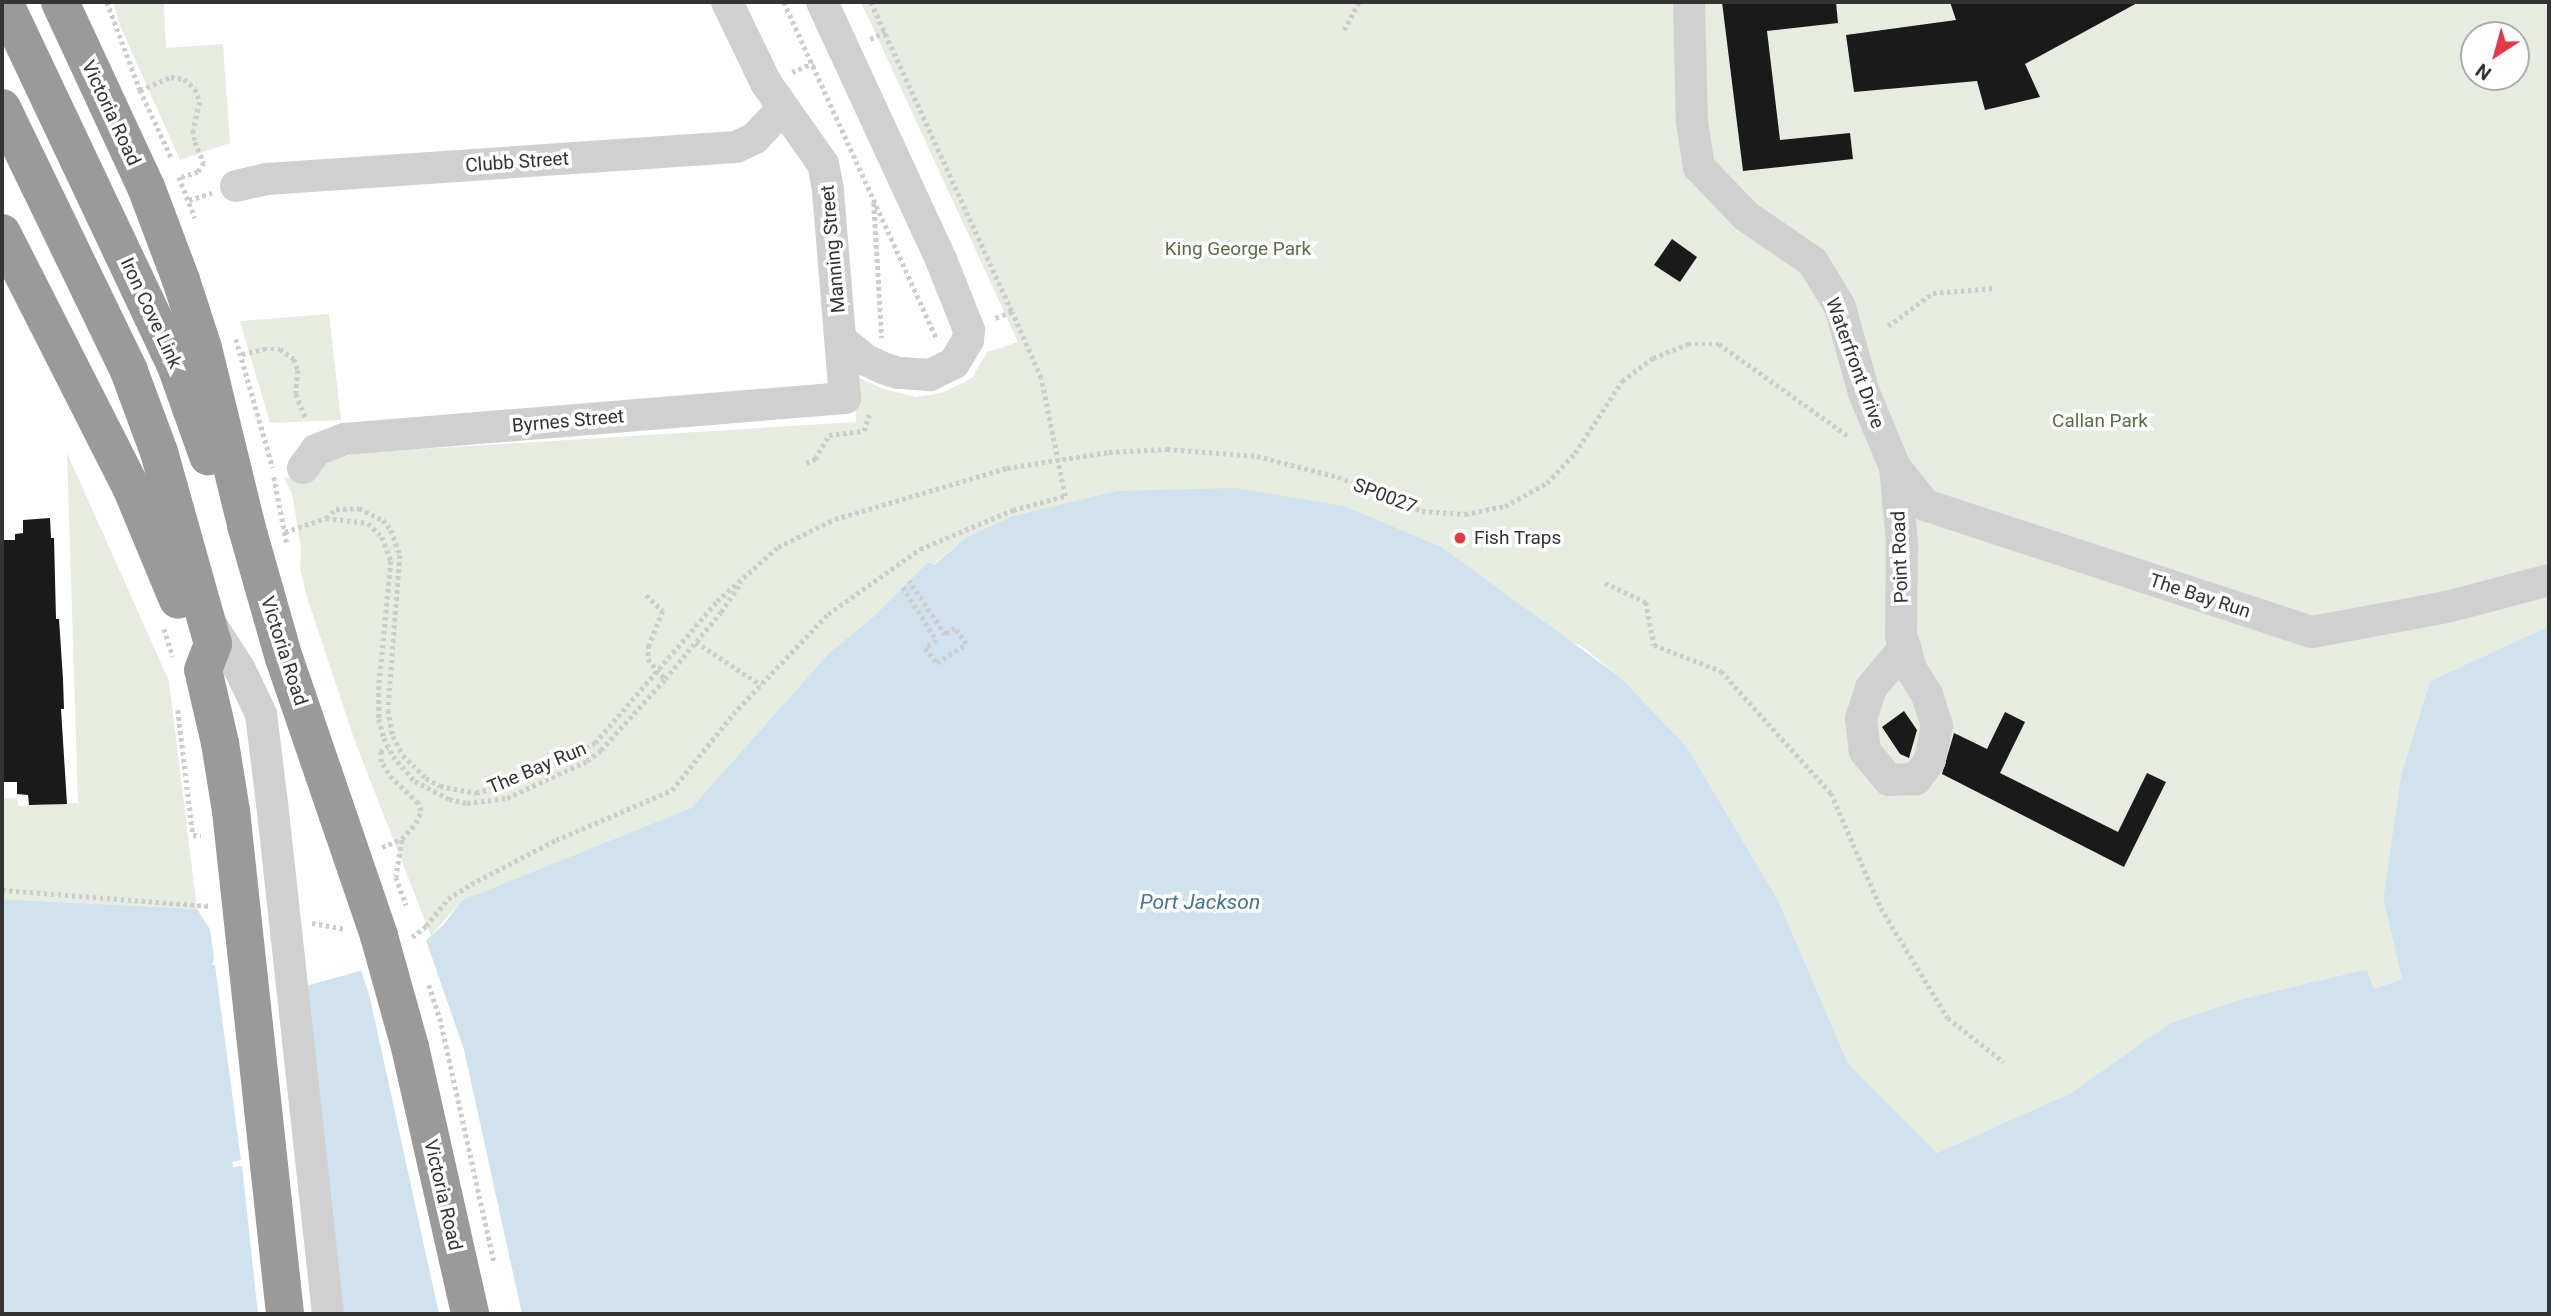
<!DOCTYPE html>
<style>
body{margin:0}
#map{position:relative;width:2551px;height:1316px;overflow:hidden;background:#fff;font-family:Roboto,sans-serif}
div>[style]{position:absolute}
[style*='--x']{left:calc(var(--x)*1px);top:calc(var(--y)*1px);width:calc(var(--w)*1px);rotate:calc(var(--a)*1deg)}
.green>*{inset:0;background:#e6ecdf}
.water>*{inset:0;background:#cfe2ee}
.pier>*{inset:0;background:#fff}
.building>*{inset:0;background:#1a1a1a}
.path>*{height:4.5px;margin-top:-2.25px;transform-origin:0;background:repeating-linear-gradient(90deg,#cdcdcd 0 3.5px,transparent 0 7px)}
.minor>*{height:32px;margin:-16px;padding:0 16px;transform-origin:16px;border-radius:16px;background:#d0d0d0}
.highway>*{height:38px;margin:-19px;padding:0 19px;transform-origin:19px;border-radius:19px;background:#9a9a9a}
.path-bridge>*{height:4.5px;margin-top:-2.25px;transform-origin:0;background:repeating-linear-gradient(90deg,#cdcdcd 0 3.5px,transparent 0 7px)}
.minor-bridge>*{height:32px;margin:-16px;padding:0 16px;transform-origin:16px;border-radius:16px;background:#d0d0d0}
.highway-bridge>*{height:38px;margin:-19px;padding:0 19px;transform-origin:19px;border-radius:19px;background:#9a9a9a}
.dots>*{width:19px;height:19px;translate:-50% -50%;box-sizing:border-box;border:4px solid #fff;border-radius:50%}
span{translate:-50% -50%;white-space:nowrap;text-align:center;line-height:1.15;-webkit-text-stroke:7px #fff;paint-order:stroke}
.street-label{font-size:19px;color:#333}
.park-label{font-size:19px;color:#56703f}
.poi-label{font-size:19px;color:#333}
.left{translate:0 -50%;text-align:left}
.water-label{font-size:21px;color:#3f7597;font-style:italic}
.frame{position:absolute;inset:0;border:4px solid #333;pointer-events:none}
.north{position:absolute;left:2460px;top:21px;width:70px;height:70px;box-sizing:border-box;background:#fff;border:2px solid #adadad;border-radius:50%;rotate:216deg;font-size:19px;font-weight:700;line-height:28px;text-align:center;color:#333}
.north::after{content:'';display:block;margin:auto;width:24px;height:32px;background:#e63946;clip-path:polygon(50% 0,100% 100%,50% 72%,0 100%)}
</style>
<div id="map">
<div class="green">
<i style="clip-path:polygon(113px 2px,164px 2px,166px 48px,223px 44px,230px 143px,180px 160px,121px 28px)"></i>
<i style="clip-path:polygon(evenodd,861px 2px,2549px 2px,2549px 626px,2430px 681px,2401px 775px,2383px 899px,2402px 979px,2374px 989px,2367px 969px,2242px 999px,2170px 1023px,2071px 1093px,1937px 1153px,1848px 1063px,1778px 900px,1687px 747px,1620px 677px,1580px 645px,1010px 517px,965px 538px,933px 565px,928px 562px,872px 618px,830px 652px,691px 808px,462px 900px,431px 936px,354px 739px,307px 597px,300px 569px,301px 549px,292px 493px,284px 478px,289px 478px,288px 470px,358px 453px,856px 422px,853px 375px,883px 389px,916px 397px,942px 393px,972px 378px,987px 352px,1018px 342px,861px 2px,2474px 35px,2516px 35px,2516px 77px,2474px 77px,2474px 35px)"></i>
<i style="clip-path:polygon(329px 314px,341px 420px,270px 423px,240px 321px)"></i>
<i style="clip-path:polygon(67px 453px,169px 681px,197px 909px,2px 899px,2px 798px,17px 798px,19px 806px,78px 803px)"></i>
</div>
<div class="water">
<i style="clip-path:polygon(1236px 488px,1344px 506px,1441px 547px,1620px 677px,1687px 747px,1778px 900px,1848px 1063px,1937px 1153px,2071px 1093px,2170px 1023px,2242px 999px,2367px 969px,2374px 989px,2402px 979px,2383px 899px,2401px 775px,2430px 681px,2549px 626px,2549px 1314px,2px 1314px,2px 899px,197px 909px,255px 1000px,407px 958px,444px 924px,462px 900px,691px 808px,830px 652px,872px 618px,928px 562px,934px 565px,965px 538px,1010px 517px,1117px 491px)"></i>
</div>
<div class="pier">
<i style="clip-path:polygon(209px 921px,257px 996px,298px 985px,333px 1314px,258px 1314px,242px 1166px,233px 1167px,232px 1162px,241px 1160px,215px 965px,212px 965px,214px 958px)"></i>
<i style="clip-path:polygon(425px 937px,464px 1050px,522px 1314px,439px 1314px,370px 998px,360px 967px,405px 955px)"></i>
</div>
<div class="building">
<i style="clip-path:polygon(1722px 2px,1836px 2px,1838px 23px,1767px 31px,1780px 140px,1850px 133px,1853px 159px,1743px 171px)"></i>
<i style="clip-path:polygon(1950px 2px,2139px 2px,2025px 64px,2040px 97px,1985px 110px,1977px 81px,1854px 92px,1846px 35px,1956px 20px)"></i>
<i style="clip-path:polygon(1672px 239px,1697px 257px,1680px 282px,1654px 265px)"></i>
<i style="clip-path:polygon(50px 518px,51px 538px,54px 538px,56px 619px,59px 619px,63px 679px,64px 709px,61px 709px,67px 804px,29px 805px,28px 795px,17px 794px,17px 782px,2px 782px,2px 540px,15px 540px,15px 534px,23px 533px,23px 520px)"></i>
<i style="clip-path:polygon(1904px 711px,1917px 730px,1909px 758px,1900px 754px,1882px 727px)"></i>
<i style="clip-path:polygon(2005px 712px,2025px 722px,2000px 773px,2118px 832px,2147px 773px,2166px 782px,2124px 867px,1942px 774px,1954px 733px,1987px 749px)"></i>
</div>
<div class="path">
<i style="--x:107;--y:2;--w:94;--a:69.4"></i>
<i style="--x:140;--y:90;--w:76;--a:65.1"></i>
<i style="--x:784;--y:2;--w:370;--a:65.6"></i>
<i style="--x:871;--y:2;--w:341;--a:65.5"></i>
<i style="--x:1344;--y:30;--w:32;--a:-62"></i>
<i style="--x:870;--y:39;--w:17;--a:-25"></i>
<i style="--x:792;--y:72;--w:23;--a:-23"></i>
<i style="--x:140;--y:90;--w:34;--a:-23"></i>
<i style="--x:171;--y:77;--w:13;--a:9"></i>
<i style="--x:184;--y:79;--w:15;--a:42"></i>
<i style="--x:195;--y:89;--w:14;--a:69"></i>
<i style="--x:200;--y:102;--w:29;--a:104"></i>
<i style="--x:193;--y:130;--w:12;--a:81"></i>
<i style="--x:195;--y:142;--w:23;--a:67"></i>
<i style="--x:204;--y:163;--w:11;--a:124"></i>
<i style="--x:198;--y:172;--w:19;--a:162"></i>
<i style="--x:179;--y:177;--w:44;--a:68.7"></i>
<i style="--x:189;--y:200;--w:24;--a:-17"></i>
<i style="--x:874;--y:203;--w:135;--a:86.6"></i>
<i style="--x:1888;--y:326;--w:56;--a:-36.3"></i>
<i style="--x:1933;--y:293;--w:61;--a:-4.7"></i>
<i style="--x:236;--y:339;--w:134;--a:74"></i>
<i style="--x:242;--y:354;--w:23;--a:-13"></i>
<i style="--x:264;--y:349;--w:16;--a:0"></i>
<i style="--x:280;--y:349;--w:17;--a:36"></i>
<i style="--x:294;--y:359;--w:12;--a:70"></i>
<i style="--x:298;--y:370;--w:24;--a:95"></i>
<i style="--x:296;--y:394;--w:27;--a:68"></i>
<i style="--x:806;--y:463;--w:10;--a:-24"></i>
<i style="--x:815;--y:459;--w:28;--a:-60"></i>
<i style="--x:829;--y:435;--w:35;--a:-7"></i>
<i style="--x:864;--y:431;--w:17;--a:-73"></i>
<i style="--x:274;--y:477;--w:68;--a:79"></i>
<i style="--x:326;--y:518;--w:13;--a:-42"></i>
<i style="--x:336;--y:509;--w:23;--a:-2"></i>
<i style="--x:359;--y:508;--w:27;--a:27"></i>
<i style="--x:383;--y:520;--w:13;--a:51"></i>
<i style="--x:391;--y:530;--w:27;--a:70"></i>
<i style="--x:400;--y:555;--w:155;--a:94.4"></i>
<i style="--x:388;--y:710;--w:26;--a:79"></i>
<i style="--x:393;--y:736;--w:21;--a:62"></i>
<i style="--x:403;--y:755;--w:33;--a:45"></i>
<i style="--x:426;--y:778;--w:16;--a:30"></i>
<i style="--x:440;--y:786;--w:37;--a:11"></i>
<i style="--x:476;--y:793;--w:42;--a:-18"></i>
<i style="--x:516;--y:780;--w:87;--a:-25.1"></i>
<i style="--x:595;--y:743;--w:187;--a:-49.3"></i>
<i style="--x:717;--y:601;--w:81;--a:-41.5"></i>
<i style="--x:778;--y:547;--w:64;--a:-26.2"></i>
<i style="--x:835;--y:519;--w:179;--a:-16.5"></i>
<i style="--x:1007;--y:468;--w:103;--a:-8.9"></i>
<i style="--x:1109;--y:452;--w:58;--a:-3"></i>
<i style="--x:1167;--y:449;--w:90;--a:4.4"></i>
<i style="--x:1257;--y:456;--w:84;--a:14.5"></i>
<i style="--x:1338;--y:477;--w:91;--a:22"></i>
<i style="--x:1422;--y:511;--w:43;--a:4"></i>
<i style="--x:1465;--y:514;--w:41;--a:-11.3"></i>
<i style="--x:1505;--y:506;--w:48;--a:-28.7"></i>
<i style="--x:1547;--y:483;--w:41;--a:-47"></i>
<i style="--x:1575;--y:453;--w:86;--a:-56.9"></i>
<i style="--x:1622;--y:381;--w:39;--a:-37"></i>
<i style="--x:1653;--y:358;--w:38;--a:-22"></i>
<i style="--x:1688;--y:344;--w:31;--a:0"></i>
<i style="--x:1719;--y:344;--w:161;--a:35.4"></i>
<i style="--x:285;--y:532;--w:43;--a:-18.9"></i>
<i style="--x:326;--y:518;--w:42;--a:6.8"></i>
<i style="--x:368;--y:523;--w:20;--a:45"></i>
<i style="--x:382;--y:537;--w:26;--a:69"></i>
<i style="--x:391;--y:561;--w:126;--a:95.5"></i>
<i style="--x:379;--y:686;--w:33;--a:90"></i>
<i style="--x:379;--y:719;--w:20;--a:75"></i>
<i style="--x:384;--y:738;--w:20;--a:63"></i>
<i style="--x:393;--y:756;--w:33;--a:49"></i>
<i style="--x:415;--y:781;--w:38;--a:28"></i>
<i style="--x:449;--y:799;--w:18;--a:13"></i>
<i style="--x:467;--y:803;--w:40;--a:-7.1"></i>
<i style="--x:507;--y:798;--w:88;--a:-24.8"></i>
<i style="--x:587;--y:761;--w:18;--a:-38"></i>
<i style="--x:601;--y:750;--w:96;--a:-48"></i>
<i style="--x:665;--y:679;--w:87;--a:-50.1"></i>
<i style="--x:721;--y:612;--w:36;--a:-56"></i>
<i style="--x:1605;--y:583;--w:45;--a:24.9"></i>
<i style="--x:1646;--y:602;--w:44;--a:79.5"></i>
<i style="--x:1654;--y:645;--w:72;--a:21.2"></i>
<i style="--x:1721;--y:671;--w:164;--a:48"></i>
<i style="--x:1831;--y:793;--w:125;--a:66.5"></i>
<i style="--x:1881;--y:908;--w:129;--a:58.7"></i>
<i style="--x:1948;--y:1018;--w:71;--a:38.2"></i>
<i style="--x:903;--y:587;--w:64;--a:57.8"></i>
<i style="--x:937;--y:641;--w:14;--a:150"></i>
<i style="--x:925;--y:648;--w:19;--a:51"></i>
<i style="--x:937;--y:663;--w:35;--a:-33"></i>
<i style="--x:966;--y:644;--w:19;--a:-125"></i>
<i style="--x:955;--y:628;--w:12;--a:145"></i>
<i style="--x:945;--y:635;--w:65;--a:-123.7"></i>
<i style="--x:646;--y:595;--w:23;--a:43"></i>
<i style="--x:663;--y:611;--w:37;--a:112"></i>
<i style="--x:649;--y:645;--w:14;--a:94"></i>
<i style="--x:648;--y:659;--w:26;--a:50"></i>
<i style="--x:164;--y:629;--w:29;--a:72"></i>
<i style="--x:696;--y:642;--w:78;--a:33.5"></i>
<i style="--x:178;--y:710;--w:126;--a:83.2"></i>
<i style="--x:193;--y:835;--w:8;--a:7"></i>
<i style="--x:402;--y:840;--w:37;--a:99"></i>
<i style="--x:396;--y:877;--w:30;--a:70"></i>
<i style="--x:382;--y:847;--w:22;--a:-22"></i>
<i style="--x:402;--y:839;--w:21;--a:-49"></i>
<i style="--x:416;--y:823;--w:13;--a:-67"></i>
<i style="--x:421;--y:811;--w:9;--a:-111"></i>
<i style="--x:418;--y:803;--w:35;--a:-137"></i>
<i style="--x:392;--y:779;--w:20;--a:-123"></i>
<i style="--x:381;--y:762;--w:10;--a:-96"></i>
<i style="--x:380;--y:752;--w:9;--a:-32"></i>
<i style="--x:2;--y:890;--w:209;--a:4.4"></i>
<i style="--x:312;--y:923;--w:34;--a:10"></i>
<i style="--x:412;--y:937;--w:18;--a:-38"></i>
<i style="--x:426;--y:926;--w:35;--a:-51"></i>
<i style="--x:448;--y:899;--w:27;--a:-33"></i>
<i style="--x:471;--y:884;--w:96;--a:-27.4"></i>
<i style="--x:556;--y:840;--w:126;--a:-23.3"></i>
<i style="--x:672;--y:790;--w:97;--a:-51.2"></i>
<i style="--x:733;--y:714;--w:138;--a:-46.5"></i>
<i style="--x:828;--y:614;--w:113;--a:-35.2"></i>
<i style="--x:920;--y:549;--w:101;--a:-22.8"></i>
<i style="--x:1013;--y:510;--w:54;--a:-15.1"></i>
<i style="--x:1065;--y:496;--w:120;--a:-101.5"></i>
<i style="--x:1041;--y:378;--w:72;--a:-113.7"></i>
<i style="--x:1012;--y:312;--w:19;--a:159"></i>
</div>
<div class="minor">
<i style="--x:822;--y:2;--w:286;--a:65.2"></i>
<i style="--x:942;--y:262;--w:73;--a:68.3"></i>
<i style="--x:969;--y:330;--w:10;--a:96"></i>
<i style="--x:968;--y:340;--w:27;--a:121"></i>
<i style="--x:954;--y:363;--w:27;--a:153"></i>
<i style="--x:930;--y:375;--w:32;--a:-176"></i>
<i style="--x:898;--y:373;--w:16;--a:-162"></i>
<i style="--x:883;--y:368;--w:19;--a:-155"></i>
<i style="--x:866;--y:360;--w:32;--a:-141"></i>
<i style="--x:1689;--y:2;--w:120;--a:88.6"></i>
<i style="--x:1692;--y:122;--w:46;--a:81.2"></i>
<i style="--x:1699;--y:167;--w:68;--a:46.2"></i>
<i style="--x:1746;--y:216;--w:81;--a:34.5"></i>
<i style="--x:1813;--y:262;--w:52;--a:59"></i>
<i style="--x:1840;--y:307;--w:89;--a:74.4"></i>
<i style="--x:1864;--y:393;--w:80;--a:67.3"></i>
<i style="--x:1895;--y:467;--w:48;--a:51.7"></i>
<i style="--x:1925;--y:505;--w:407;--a:18.2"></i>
<i style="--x:2312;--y:632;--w:137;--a:-10.5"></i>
<i style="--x:2447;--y:607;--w:106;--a:-14.8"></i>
<i style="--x:236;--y:186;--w:32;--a:-13"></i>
<i style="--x:267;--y:179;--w:470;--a:-3.9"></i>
<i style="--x:736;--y:147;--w:21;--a:-25"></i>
<i style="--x:755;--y:138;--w:41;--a:-47"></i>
<i style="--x:1895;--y:467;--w:76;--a:84.7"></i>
<i style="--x:1902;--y:543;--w:93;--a:90.6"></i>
<i style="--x:1901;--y:636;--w:12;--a:70"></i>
<i style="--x:1905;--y:647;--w:23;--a:75"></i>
<i style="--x:1911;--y:669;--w:31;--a:58"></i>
<i style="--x:1927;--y:695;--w:33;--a:72"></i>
<i style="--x:1937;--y:726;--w:35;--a:102"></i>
<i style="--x:1930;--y:760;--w:24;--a:126"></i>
<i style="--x:1916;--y:779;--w:27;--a:178"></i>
<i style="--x:1889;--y:780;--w:38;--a:-130"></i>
<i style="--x:1865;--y:751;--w:32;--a:-97"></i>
<i style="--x:1861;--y:719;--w:33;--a:-72"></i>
<i style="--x:1871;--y:688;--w:53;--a:-50.3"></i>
<i style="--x:303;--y:468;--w:22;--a:-54"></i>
<i style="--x:316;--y:450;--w:30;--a:-21"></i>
<i style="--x:344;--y:439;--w:503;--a:-4.68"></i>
<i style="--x:845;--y:398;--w:210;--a:-94.7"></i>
<i style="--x:828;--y:189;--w:25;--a:-101"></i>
<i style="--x:823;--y:164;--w:99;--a:-125.1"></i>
<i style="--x:766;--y:83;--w:90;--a:-115.7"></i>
<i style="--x:206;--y:617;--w:63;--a:57.3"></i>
<i style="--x:240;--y:670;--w:49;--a:64.5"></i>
<i style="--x:261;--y:714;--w:90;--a:83"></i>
</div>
<div class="highway">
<i style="--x:4;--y:2;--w:403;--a:64.7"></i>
<i style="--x:176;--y:366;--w:96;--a:70.4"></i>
<i style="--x:60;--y:2;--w:204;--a:65.1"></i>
<i style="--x:146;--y:187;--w:99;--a:69.4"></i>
<i style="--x:181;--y:280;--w:71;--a:72.1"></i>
<i style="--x:203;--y:348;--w:182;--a:76.3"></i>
<i style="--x:246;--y:525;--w:138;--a:74.1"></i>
<i style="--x:2;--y:108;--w:292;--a:64.2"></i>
<i style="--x:129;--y:371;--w:86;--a:69.7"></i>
<i style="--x:159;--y:452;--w:199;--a:74.3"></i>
<i style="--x:213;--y:644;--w:28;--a:111"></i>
<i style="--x:2;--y:233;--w:285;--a:63.1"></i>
<i style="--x:131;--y:487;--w:122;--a:67.4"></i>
</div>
<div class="path-bridge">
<i style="--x:429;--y:985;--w:35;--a:72"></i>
<i style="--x:440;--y:1018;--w:250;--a:77.5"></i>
</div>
<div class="minor-bridge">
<i style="--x:272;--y:803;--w:514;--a:83.75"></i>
</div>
<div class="highway-bridge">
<i style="--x:284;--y:658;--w:294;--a:71.1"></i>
<i style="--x:379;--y:936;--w:115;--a:74.4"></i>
<i style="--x:410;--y:1047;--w:274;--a:77.3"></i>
<i style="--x:205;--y:678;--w:67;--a:77"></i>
<i style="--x:220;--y:743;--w:69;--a:80.8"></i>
<i style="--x:231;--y:811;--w:506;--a:83.87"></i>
</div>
<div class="dots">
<i style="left:1460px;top:538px;background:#e63946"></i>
</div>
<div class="street-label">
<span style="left:111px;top:113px;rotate:65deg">Victoria Road</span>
<span style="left:517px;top:162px;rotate:-4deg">Clubb Street</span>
<span style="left:833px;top:249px;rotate:-95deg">Manning Street</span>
<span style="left:151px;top:313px;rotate:65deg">Iron Cove Link</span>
<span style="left:1855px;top:363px;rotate:70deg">Waterfront Drive</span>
<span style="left:568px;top:421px;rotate:-5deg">Byrnes Street</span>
<span style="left:1385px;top:496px;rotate:21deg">SP0027</span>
<span style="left:1900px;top:557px;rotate:-92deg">Point Road</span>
<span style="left:2200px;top:596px;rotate:18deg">The Bay Run</span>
<span style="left:284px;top:651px;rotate:72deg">Victoria Road</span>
<span style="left:537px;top:768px;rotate:-23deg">The Bay Run</span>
<span style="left:443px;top:1195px;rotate:77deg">Victoria Road</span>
</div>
<div class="park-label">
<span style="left:1238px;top:249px">King George Park</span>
<span style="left:2100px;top:421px">Callan Park</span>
</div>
<div class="poi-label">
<span class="left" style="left:1474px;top:538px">Fish Traps</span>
</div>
<div class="water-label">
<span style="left:1200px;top:902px">Port Jackson</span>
</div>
<div class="frame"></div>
<div class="north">N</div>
</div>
